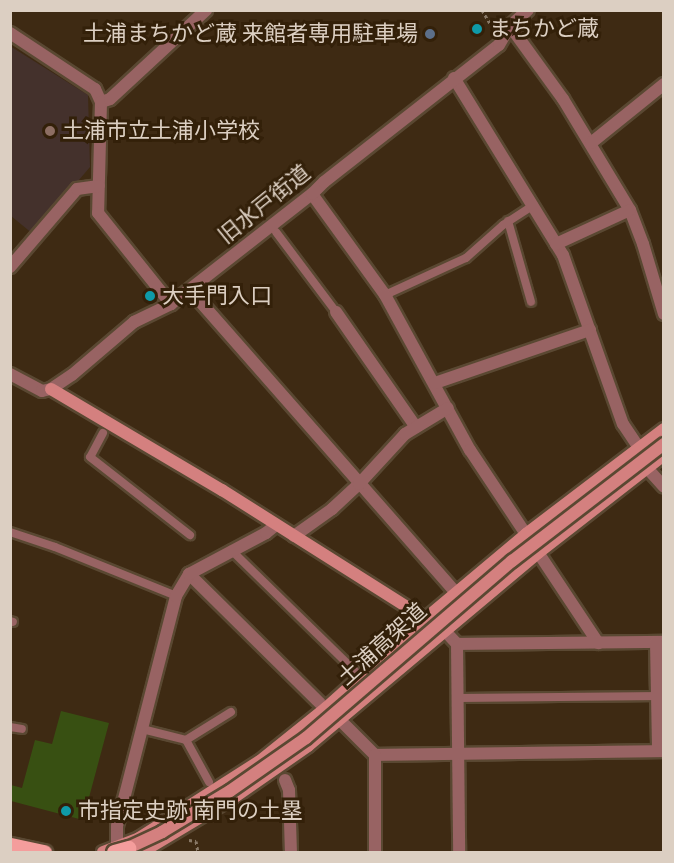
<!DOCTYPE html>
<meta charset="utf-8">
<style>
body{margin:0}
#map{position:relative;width:674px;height:863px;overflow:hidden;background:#3e2a13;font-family:Cabin,"Noto Sans JP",sans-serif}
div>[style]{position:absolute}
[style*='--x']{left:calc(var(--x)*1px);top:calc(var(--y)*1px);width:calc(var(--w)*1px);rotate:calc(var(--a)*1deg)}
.education>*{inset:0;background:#44312c}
.green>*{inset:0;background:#385012}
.path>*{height:3px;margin-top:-1.5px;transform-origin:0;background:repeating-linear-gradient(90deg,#897967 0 3px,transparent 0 6px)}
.roads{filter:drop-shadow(2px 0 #5a4832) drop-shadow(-2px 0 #5a4832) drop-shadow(0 2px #5a4832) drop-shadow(0 -2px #5a4832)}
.lane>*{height:8px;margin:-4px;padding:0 4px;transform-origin:4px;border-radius:4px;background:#986363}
.street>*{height:12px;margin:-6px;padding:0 6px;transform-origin:6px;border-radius:6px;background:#986363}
.secondary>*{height:12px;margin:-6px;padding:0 6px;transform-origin:6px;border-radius:6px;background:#d4807f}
.primary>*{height:15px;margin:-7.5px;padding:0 7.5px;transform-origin:7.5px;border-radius:7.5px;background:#f49d9c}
.bridges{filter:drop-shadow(2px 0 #5a4832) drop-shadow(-2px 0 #5a4832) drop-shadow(0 2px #5a4832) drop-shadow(0 -2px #5a4832)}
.secondary-bridge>*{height:12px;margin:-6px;padding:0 6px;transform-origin:6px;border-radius:6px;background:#d4807f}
.primary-bridge>*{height:15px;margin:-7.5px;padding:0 7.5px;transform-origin:7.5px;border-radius:7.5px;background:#f49d9c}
.dots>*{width:16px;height:16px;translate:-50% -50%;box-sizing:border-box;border:3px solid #332009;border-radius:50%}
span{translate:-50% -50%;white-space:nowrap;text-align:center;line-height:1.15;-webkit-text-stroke:6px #332009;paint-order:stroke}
.poi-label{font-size:22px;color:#dccfc2}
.left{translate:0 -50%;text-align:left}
.right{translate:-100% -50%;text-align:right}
.street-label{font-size:22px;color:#dccfc2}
.frame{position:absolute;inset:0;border:12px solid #dccfc2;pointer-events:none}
</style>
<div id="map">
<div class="education">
<i style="clip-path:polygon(10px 46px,88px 95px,90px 167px,33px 234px,11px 216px)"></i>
</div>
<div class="green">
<i style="clip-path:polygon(61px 711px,109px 723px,83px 820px,11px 801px,11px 785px,22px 788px,35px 740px,52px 744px)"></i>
</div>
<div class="path">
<i style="--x:482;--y:10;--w:23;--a:59"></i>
<i style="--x:65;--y:808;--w:4;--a:14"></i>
<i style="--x:189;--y:840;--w:7;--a:8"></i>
<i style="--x:196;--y:841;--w:11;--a:80"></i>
</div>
<div class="roads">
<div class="lane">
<i style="--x:508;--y:221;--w:84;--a:74.1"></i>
<i style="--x:276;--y:232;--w:100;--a:53.1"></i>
<i style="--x:385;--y:295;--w:89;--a:-24.6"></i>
<i style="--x:466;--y:258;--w:50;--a:-41.7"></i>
<i style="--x:503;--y:225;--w:37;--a:-33"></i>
<i style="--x:103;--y:433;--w:27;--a:118"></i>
<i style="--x:90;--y:457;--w:127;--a:38"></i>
<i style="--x:10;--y:532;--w:47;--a:18.4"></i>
<i style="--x:55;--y:547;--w:131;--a:22"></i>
<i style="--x:231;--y:550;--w:173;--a:44.3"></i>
<i style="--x:10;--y:621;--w:3;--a:18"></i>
<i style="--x:463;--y:698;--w:194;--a:-0.6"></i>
<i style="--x:10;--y:727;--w:12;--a:9"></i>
<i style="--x:142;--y:729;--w:45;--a:14"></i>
<i style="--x:209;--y:782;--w:48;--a:-118.7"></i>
<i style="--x:186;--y:740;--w:53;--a:-31.9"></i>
</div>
<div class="street">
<i style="--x:510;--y:26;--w:90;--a:54"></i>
<i style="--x:563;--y:99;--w:130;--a:58.9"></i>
<i style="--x:630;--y:210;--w:36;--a:69"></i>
<i style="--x:643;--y:244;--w:73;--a:73.3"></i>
<i style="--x:10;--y:33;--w:102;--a:33.4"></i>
<i style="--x:95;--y:89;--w:14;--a:65"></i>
<i style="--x:101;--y:102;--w:111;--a:91.5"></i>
<i style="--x:98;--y:213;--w:117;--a:51.3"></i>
<i style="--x:454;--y:78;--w:208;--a:58.4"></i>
<i style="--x:563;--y:255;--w:179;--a:70.5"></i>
<i style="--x:623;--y:424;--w:29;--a:56"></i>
<i style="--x:639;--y:448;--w:22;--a:68"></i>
<i style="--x:647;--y:468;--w:25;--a:48"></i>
<i style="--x:101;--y:102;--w:9;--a:-18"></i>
<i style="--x:110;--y:99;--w:131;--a:-42.8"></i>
<i style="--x:591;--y:143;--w:94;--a:-38.9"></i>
<i style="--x:312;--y:194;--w:125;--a:54.1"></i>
<i style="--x:385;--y:295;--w:177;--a:61.3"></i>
<i style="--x:470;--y:450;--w:232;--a:56.4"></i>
<i style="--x:556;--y:244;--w:81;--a:-24.7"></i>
<i style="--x:10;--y:267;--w:103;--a:-49.3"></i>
<i style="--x:77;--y:189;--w:22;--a:-8"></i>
<i style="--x:190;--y:290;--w:403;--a:48.7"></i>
<i style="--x:336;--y:312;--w:140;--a:55.2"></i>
<i style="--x:10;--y:374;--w:36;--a:28"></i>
<i style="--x:42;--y:391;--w:9;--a:-13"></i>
<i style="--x:51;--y:389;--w:25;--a:-34"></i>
<i style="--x:72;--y:375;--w:82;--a:-40.5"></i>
<i style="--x:134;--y:322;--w:41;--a:-25.9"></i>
<i style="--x:171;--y:304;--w:179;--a:-38"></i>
<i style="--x:312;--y:194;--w:17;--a:-45"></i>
<i style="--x:324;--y:182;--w:222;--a:-38.1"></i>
<i style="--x:499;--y:45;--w:22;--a:-60"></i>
<i style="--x:510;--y:26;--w:24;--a:-42"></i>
<i style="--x:435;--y:383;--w:164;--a:-18.9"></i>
<i style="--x:294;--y:536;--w:47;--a:-35.4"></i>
<i style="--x:332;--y:509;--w:37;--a:-43"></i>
<i style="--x:359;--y:484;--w:68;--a:-47.4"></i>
<i style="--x:405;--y:434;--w:50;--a:-31.2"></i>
<i style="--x:189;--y:574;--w:184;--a:44.6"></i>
<i style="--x:444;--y:630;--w:19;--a:47"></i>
<i style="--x:457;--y:644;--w:207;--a:-0.6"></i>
<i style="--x:656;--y:642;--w:109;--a:88.9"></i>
<i style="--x:457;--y:644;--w:208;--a:89.4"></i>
<i style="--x:341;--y:721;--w:48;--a:45"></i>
<i style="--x:375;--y:755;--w:289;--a:-0.8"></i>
<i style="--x:375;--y:755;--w:97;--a:90"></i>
<i style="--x:285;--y:780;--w:11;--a:68"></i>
<i style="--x:289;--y:790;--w:62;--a:88.2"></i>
<i style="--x:117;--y:852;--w:26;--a:-90"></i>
<i style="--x:117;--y:826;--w:237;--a:-75.6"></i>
<i style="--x:176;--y:596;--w:26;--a:-59"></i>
<i style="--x:189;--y:574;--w:87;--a:-28"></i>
<i style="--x:266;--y:533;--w:13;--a:-39"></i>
</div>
<div class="secondary">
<i style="--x:51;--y:389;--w:199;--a:30.6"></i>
<i style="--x:222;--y:490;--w:247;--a:32.3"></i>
<i style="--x:103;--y:852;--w:39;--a:-21"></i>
<i style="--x:139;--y:838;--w:143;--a:-32.5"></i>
<i style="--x:260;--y:761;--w:85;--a:-38.8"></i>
<i style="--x:326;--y:708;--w:135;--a:-42"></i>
<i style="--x:426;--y:618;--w:131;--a:-40"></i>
<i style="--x:526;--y:534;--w:173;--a:-37.3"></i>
<i style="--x:142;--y:852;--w:109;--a:-30.8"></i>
<i style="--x:236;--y:796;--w:88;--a:-34.8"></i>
<i style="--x:308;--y:746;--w:300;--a:-40"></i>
<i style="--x:538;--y:553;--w:160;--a:-37.9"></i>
</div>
<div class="primary">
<i style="--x:10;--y:845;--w:35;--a:12"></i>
</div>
</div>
<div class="bridges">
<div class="secondary-bridge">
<i style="--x:128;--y:848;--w:38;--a:-25"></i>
<i style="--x:162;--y:832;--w:79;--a:-31.1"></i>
<i style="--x:230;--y:791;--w:93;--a:-34.9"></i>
<i style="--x:306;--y:738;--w:272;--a:-40.7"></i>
<i style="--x:512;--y:561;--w:192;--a:-37.6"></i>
</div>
<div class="primary-bridge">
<i style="--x:114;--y:852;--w:15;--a:-16"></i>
</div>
</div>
<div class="dots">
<i style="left:477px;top:29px;background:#0f9aa8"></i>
<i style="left:430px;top:34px;background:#5c6f8a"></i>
<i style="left:50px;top:131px;background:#8d6e63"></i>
<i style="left:150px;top:296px;background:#0f9aa8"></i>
<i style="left:66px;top:811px;background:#0f9aa8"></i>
</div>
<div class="poi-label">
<span class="left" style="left:489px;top:29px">まちかど蔵</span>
<span class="right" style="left:418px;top:34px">土浦まちかど蔵 来館者専用駐車場</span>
<span class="left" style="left:62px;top:131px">土浦市立土浦小学校</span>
<span class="left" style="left:162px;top:296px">大手門入口</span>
<span class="left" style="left:78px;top:811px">市指定史跡 南門の土塁</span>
</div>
<div class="street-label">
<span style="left:264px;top:204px;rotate:-39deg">旧水戸街道</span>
<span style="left:382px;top:644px;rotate:-42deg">土浦高架道</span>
</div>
<div class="frame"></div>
</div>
